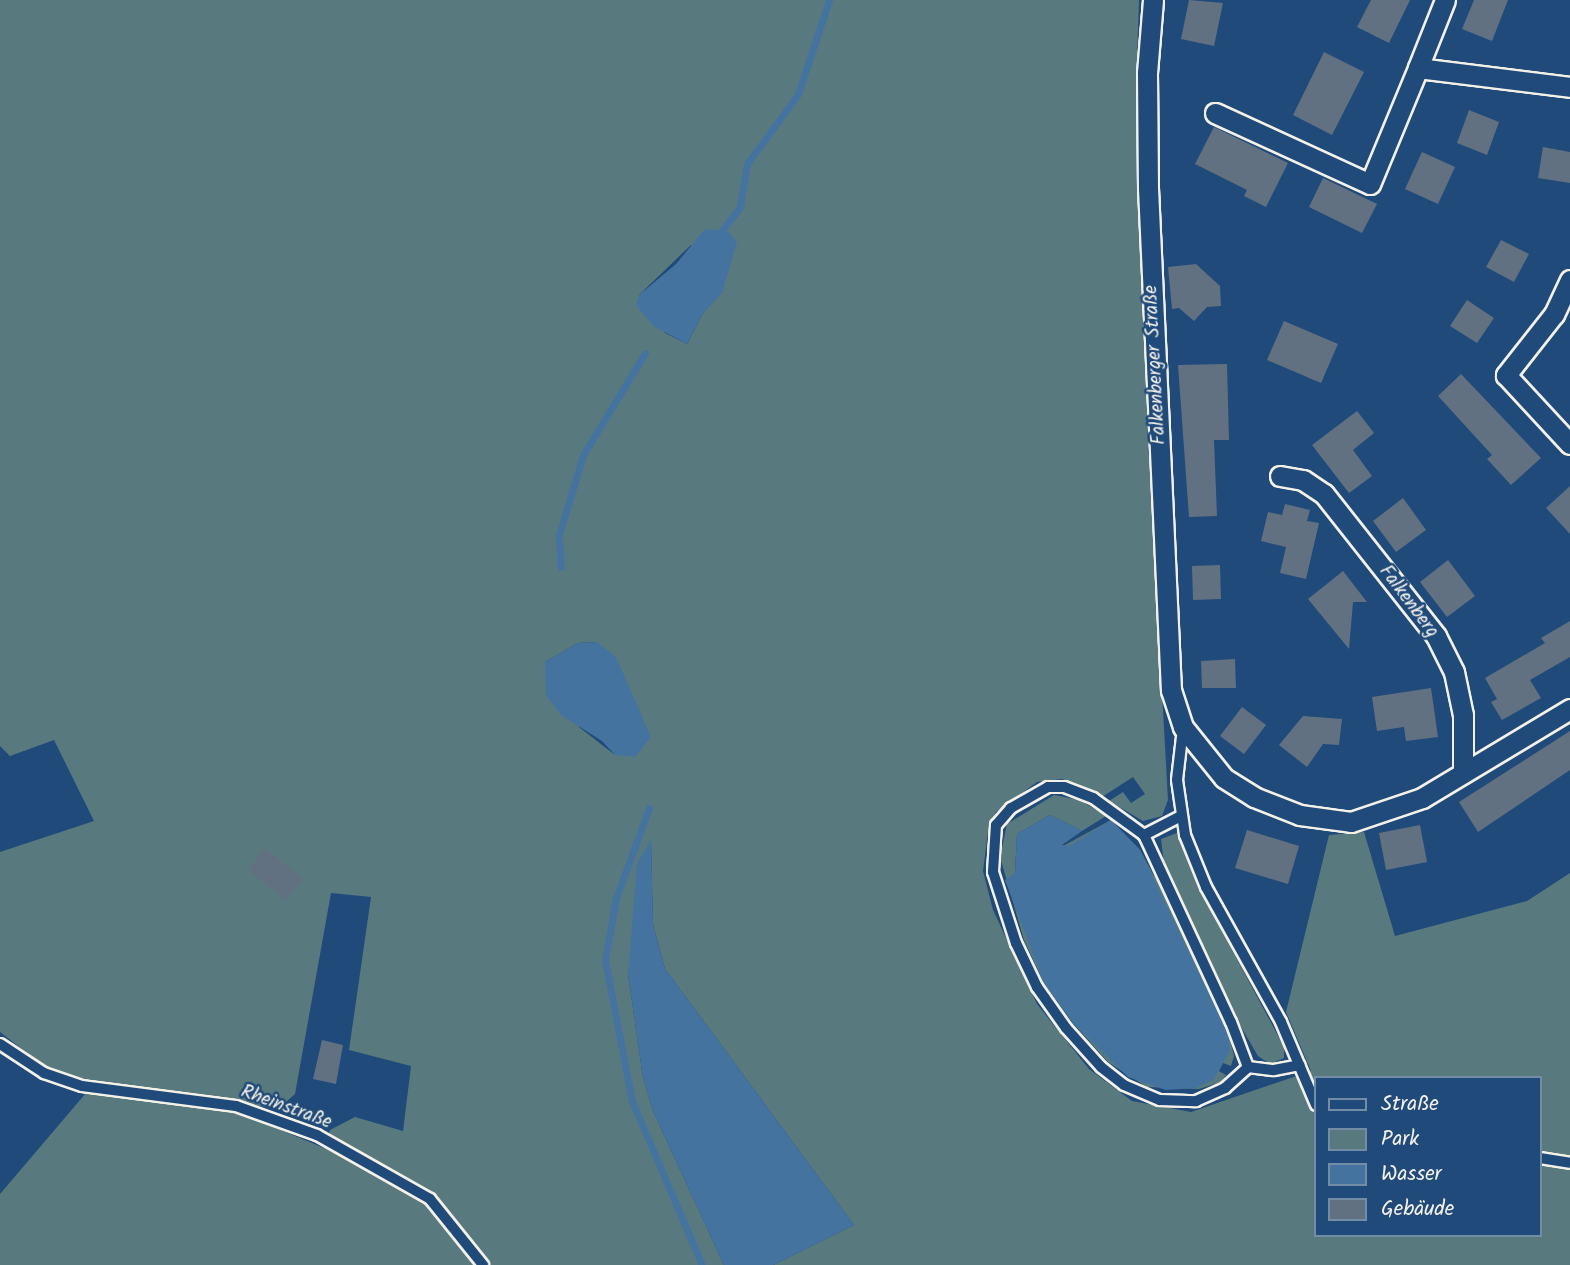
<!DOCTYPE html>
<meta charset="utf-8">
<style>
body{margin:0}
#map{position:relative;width:1570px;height:1265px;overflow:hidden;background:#1f4a7a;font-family:Kalam,sans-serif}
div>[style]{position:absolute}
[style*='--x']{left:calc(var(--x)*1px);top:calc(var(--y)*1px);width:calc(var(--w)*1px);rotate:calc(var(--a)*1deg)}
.green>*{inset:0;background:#587a7f}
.water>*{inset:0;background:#4573a0}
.stream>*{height:7px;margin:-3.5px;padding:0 3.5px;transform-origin:3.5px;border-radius:3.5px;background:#4573a0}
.building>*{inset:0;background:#627182}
.roads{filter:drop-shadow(2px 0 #f4f1e8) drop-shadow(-2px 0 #f4f1e8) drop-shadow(0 2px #f4f1e8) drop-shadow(0 -2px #f4f1e8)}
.service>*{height:10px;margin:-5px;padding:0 5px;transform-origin:5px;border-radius:5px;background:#1f4a7a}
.minor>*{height:19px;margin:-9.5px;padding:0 9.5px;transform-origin:9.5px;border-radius:9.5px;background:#1f4a7a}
span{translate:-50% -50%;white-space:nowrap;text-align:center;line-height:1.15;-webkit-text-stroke:5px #1f4a7a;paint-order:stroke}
.street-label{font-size:19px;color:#f4f1e8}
.legend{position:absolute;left:1314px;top:1076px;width:228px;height:161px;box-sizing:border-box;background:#1f4a7a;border:2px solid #748da6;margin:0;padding:9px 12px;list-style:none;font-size:21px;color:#f4f1e8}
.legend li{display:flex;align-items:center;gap:14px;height:35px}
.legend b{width:35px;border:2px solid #748da6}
</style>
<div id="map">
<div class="green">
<i style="clip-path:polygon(evenodd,0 0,1139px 0,1136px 89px,1148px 440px,1168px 800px,1162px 816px,1143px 821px,1109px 801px,1123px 792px,1131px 803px,1145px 794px,1133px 777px,1102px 797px,1062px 779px,1037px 782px,996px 812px,989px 824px,983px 871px,993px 910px,1037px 1004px,1089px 1069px,1132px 1101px,1191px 1112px,1311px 1071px,1286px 1012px,1329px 835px,1364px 832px,1395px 936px,1527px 901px,1570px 873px,1570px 1265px,773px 1265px,854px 1225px,665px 969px,653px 925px,651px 841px,628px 974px,643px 1078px,653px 1111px,724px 1265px,0 1265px,0 1194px,86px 1093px,242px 1114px,324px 1148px,330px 1130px,355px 1117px,403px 1131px,411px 1066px,349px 1050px,371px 897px,331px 893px,295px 1094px,278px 1109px,67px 1076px,44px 1066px,0 1032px,0 852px,94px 821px,54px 740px,10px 756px,0 746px,0 0,691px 245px,728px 269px,722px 292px,703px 313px,687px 344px,665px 333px,639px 295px,691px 245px,0 0,597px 642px,615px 755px,579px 727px,545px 662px,578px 643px,597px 642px,0 0,1316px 1078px,1540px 1078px,1540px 1235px,1316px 1235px,1316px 1078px)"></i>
<i style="clip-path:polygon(1054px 795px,1080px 800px,1106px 816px,1082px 831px,1050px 815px,1017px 834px,1015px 872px,1111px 820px,1140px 850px,1154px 876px,1160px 876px,1165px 871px,1161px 839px,1177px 833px,1200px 890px,1284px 1047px,1284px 1058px,1270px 1064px,1258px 1056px,1237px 1020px,1226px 1024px,1234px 1056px,1231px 1066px,1223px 1063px,1219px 1071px,1226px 1075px,1221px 1082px,1199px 1089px,1147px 1087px,1108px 1062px,1073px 1023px,1044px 983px,1024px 940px,1000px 857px,1007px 824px)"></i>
</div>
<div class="water">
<i style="clip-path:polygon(705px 229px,729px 232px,737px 242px,722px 293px,703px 313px,687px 344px,653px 326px,636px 305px,639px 295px,676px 264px)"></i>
<i style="clip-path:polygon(597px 642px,616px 657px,651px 737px,635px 757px,615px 755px,602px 741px,561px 715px,546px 695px,545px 662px,578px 643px)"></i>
<i style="clip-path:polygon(1050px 815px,1082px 831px,1062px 845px,1069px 846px,1111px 820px,1140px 850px,1230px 1038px,1229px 1053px,1213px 1080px,1196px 1088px,1166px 1090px,1128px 1077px,1073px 1023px,1044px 983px,1005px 880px,1015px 873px,1017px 834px)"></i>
<i style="clip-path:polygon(651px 839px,653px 925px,665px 969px,854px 1225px,773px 1265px,724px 1265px,653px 1111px,643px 1078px,628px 974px,637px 864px)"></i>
</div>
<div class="stream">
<i style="--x:716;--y:238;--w:39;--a:-52"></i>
<i style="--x:740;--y:207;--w:44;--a:-80.8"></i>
<i style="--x:747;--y:164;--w:87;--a:-53.9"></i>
<i style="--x:798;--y:94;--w:99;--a:-71.7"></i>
<i style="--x:561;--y:567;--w:32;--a:-94"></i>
<i style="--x:559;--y:535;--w:84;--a:-73.3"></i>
<i style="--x:583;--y:455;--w:119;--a:-58.7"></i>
<i style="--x:649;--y:808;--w:96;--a:110.1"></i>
<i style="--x:616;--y:898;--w:63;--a:100.1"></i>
<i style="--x:605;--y:960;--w:144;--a:79.2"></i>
<i style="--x:632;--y:1101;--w:178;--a:66.9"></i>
</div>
<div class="building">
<i style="clip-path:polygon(1189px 0,1223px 3px,1214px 46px,1181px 39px)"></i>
<i style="clip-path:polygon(1371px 0,1410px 0,1389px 43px,1357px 27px)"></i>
<i style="clip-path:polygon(1474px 0,1508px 0,1492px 41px,1462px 29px)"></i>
<i style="clip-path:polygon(1324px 52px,1364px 72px,1332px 135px,1293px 115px)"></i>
<i style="clip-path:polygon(1469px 110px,1499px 122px,1487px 155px,1457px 143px)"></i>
<i style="clip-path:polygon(1214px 127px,1288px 163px,1266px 207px,1244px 196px,1247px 190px,1195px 164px)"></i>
<i style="clip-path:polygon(1543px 147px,1570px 152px,1570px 183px,1538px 178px)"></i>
<i style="clip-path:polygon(1422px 152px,1455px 167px,1438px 204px,1405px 189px)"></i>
<i style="clip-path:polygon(1323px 178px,1377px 204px,1362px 233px,1309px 207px)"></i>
<i style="clip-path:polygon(1501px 240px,1529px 254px,1514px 282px,1486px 267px)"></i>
<i style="clip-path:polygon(1196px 264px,1220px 286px,1221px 306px,1207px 307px,1194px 321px,1179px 308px,1172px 309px,1168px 267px)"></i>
<i style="clip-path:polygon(1467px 300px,1494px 318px,1477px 343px,1450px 326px)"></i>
<i style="clip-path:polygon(1284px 321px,1338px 344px,1321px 383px,1267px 360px)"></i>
<i style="clip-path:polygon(1227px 364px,1229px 440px,1214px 440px,1217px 516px,1189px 517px,1178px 365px)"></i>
<i style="clip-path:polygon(1461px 374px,1541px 458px,1511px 485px,1487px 459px,1492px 455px,1438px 396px)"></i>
<i style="clip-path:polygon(1357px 411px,1374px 433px,1353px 450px,1372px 476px,1349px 493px,1312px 445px)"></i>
<i style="clip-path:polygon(1570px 486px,1570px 534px,1546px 508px)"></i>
<i style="clip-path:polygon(1403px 498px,1426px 530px,1396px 552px,1373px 521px)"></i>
<i style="clip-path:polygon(1285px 504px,1310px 510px,1307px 521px,1319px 523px,1306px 579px,1280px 573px,1286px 547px,1261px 541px,1268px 512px,1282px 515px)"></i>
<i style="clip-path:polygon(1448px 560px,1475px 596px,1447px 617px,1420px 582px)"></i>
<i style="clip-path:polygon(1220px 565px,1221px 599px,1193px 600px,1192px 566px)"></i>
<i style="clip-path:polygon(1343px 571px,1367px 602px,1353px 602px,1349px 649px,1308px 599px)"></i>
<i style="clip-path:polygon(1570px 621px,1570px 657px,1530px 680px,1541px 698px,1502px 720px,1491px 702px,1497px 699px,1485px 678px,1545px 643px,1541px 638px)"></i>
<i style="clip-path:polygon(1235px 659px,1236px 688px,1202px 688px,1201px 661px)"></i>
<i style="clip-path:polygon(1431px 688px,1438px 737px,1406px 741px,1404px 727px,1377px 731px,1372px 697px)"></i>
<i style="clip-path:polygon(1242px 707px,1266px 725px,1244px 754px,1220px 736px)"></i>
<i style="clip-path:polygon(1303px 716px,1342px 719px,1339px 745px,1323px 744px,1307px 767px,1279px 745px)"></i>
<i style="clip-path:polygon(1570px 731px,1570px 770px,1478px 832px,1459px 802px)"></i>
<i style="clip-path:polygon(1420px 825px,1427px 862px,1386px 870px,1379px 833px)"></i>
<i style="clip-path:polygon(1247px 830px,1299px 846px,1288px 884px,1235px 868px)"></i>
<i style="clip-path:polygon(265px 848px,303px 879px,286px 901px,248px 870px)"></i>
<i style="clip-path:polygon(322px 1040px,343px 1045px,336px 1084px,313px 1079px)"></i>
</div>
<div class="roads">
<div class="service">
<i style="--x:1183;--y:728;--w:52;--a:96.6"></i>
<i style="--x:1177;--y:780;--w:56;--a:81.7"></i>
<i style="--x:1185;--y:835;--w:56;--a:68"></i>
<i style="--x:1206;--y:887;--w:154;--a:60.9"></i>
<i style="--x:1281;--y:1022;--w:90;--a:67.1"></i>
<i style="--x:1181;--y:816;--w:42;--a:152.8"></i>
<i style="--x:1144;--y:835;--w:206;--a:65.1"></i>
<i style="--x:1231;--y:1022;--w:48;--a:69.3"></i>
<i style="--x:1248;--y:1067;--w:26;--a:7"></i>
<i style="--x:1274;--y:1070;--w:26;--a:-11"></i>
<i style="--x:1144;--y:835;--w:63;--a:-144"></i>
<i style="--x:1093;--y:798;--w:31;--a:-159"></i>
<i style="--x:1064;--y:787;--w:16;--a:180"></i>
<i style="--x:1048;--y:787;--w:43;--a:150.4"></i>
<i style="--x:1011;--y:808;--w:23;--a:131"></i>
<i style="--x:996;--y:825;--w:47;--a:93.7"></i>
<i style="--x:993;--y:872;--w:75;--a:72.1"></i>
<i style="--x:1016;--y:943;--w:49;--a:64.5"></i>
<i style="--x:1037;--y:987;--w:50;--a:54.7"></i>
<i style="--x:1066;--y:1028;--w:52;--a:48.1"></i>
<i style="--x:1101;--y:1067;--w:29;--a:38"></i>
<i style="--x:1124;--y:1085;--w:39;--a:23"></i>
<i style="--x:1160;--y:1100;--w:36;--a:2"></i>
<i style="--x:1196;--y:1101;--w:32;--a:-24"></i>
<i style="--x:1225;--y:1088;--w:31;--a:-42"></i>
<i style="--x:0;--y:1044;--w:53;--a:33.4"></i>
<i style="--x:44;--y:1073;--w:40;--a:18.9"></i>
<i style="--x:82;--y:1086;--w:155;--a:7.4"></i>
<i style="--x:236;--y:1106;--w:86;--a:19.7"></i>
<i style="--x:317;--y:1135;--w:130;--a:29.5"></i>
<i style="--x:430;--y:1199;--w:85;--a:51.2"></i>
<i style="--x:1540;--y:1158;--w:30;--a:9"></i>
</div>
<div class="minor">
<i style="--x:1153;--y:0;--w:73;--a:94.7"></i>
<i style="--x:1147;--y:73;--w:115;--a:89.5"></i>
<i style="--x:1148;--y:188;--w:503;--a:87.38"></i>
<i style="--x:1171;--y:690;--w:39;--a:72"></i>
<i style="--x:1183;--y:727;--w:65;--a:51.2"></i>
<i style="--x:1224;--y:778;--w:36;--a:32"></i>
<i style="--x:1254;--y:797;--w:49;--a:21.4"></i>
<i style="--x:1300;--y:815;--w:51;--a:7.8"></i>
<i style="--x:1351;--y:822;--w:75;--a:-18.7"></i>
<i style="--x:1422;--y:798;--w:173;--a:-31"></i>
<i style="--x:1445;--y:0;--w:73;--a:111.7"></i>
<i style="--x:1418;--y:68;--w:153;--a:7.1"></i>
<i style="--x:1215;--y:113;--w:170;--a:24.6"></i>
<i style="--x:1370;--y:184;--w:126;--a:-67.5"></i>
<i style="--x:1570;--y:280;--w:38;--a:115"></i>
<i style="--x:1554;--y:314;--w:78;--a:128.2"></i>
<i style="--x:1506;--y:375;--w:94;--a:47.2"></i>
<i style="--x:1280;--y:476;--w:23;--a:10"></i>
<i style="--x:1303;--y:480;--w:25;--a:34"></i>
<i style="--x:1324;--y:494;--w:181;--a:51.7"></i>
<i style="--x:1436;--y:636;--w:40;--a:63.4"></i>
<i style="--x:1454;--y:672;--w:44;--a:78.2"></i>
<i style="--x:1463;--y:715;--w:58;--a:90"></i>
</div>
</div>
<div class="street-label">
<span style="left:1156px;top:365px;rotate:-93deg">Falkenberger Straße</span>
<span style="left:1408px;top:602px;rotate:53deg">Falkenberg</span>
<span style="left:286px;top:1108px;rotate:20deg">Rheinstraße</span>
</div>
<ul class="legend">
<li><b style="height:9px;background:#1f4a7a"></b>Straße</li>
<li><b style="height:19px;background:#587a7f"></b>Park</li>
<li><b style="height:19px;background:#4573a0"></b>Wasser</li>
<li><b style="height:19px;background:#627182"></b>Gebäude</li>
</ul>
</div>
